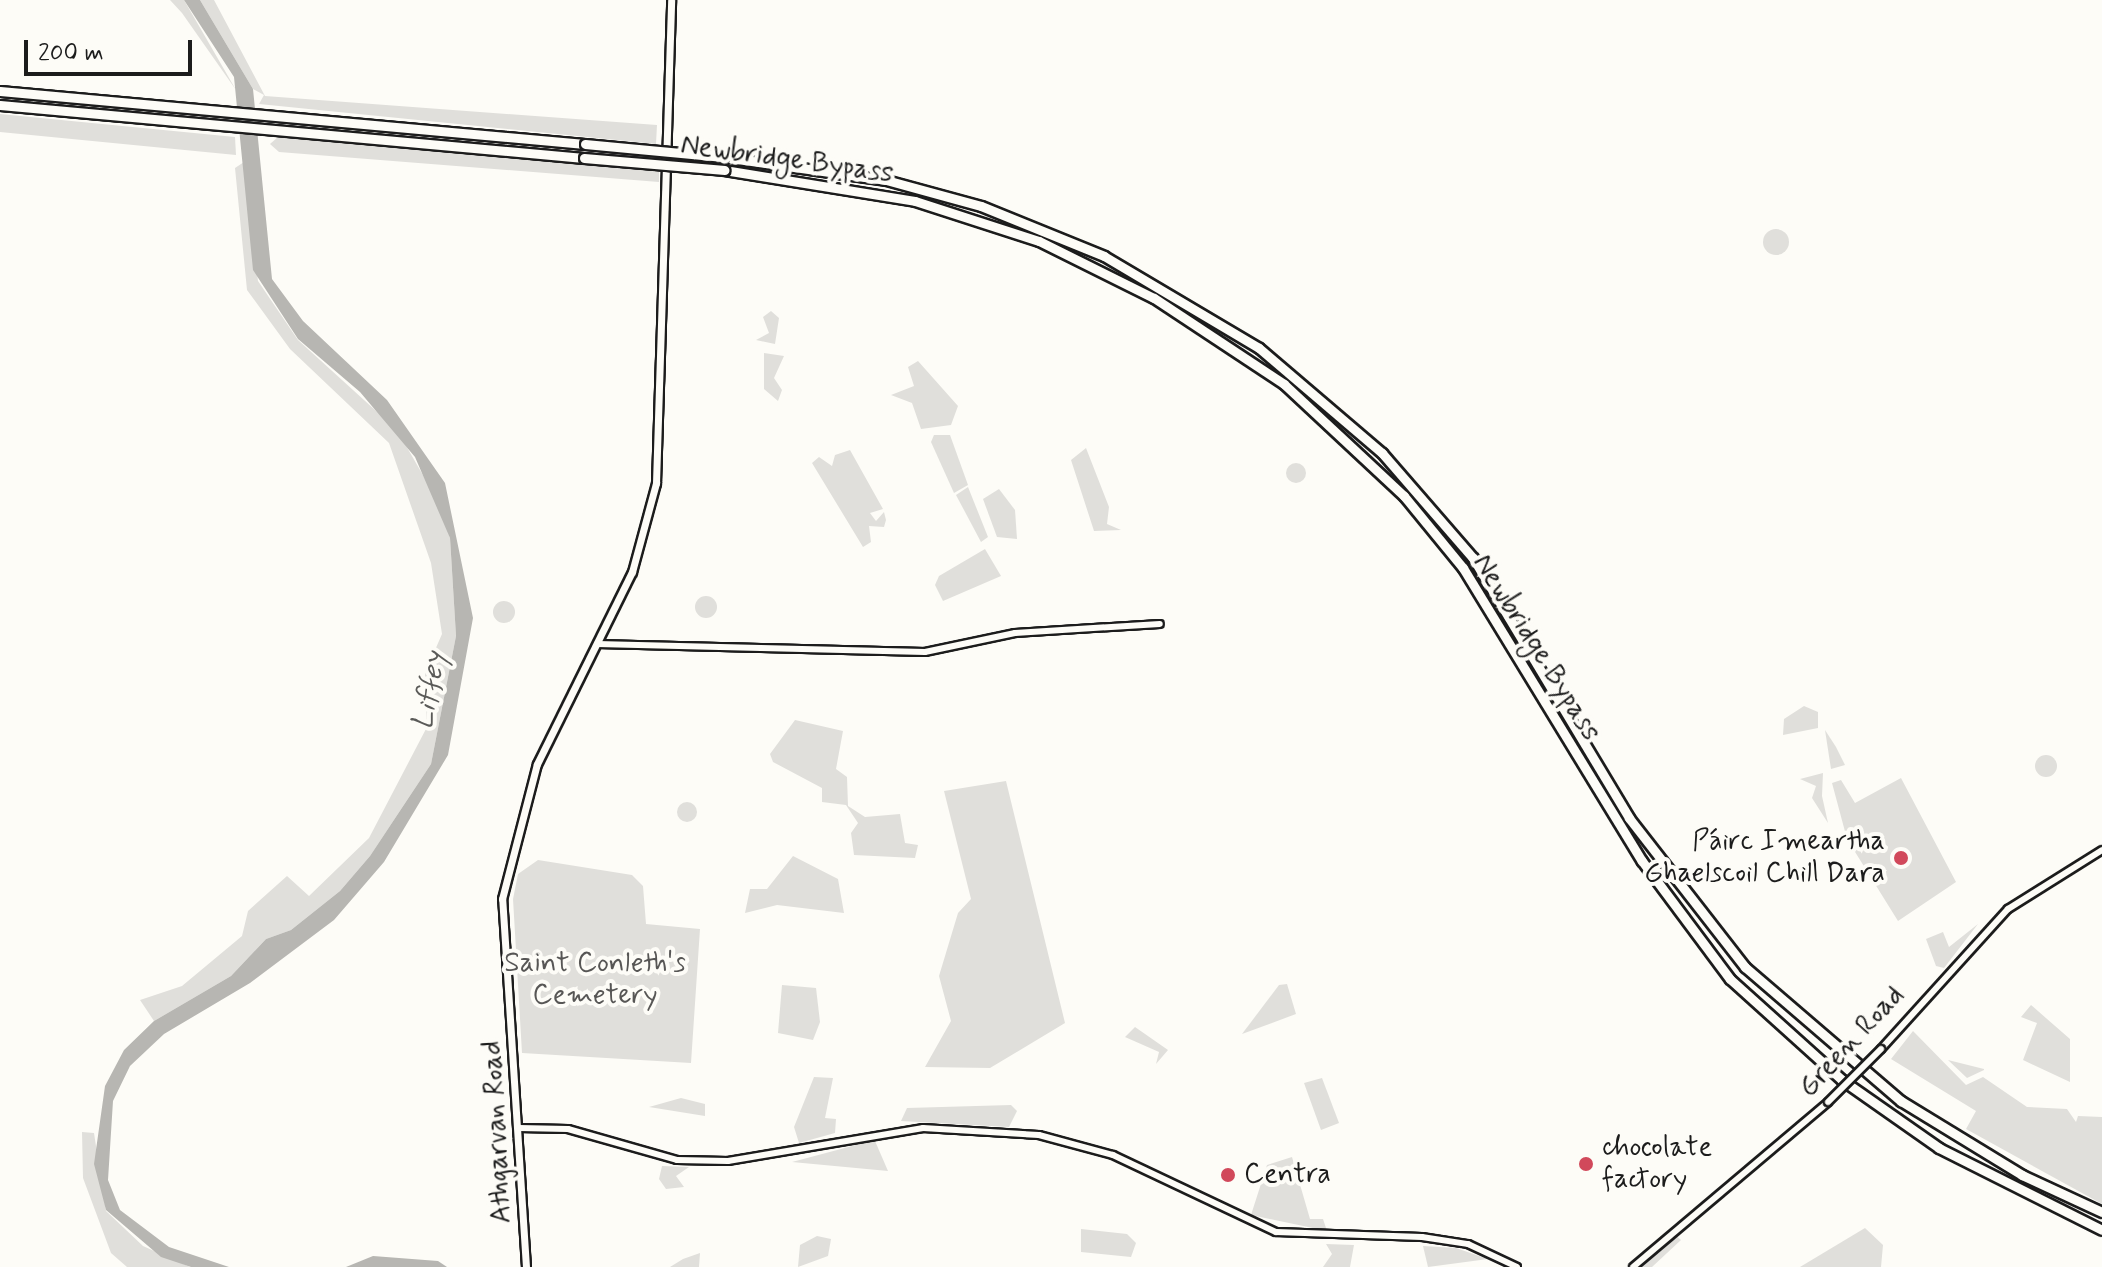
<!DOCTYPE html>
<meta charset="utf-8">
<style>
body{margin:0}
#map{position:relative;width:2102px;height:1267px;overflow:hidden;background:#fdfcf7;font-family:Mynerve,sans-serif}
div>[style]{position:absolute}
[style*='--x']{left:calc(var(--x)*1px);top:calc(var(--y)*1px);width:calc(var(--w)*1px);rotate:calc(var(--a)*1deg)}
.green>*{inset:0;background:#e0dfdb}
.round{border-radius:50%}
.water>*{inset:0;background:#b7b6b2}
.roads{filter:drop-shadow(2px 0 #1c1c1c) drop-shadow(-2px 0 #1c1c1c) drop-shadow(0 2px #1c1c1c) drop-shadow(0 -2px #1c1c1c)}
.tertiary>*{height:6px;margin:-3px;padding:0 3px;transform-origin:3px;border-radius:3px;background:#fdfcf7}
.secondary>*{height:7px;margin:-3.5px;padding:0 3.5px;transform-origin:3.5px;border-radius:3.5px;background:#fdfcf7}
.motorway>*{height:9px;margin:-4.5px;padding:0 4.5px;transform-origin:4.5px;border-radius:4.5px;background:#fdfcf7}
.bridges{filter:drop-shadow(2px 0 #1c1c1c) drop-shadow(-2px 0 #1c1c1c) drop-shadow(0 2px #1c1c1c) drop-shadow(0 -2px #1c1c1c)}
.tertiary-bridge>*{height:6px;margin:-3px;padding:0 3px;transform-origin:3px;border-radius:3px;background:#fdfcf7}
.motorway-bridge>*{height:9px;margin:-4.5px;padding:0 4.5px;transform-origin:4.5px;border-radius:4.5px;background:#fdfcf7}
.dots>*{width:22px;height:22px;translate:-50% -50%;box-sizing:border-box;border:4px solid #fdfcf7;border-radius:50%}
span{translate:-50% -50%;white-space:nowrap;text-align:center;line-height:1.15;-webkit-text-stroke:8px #fdfcf7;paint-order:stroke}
.street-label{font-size:28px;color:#1c1c1c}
.poi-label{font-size:28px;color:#1c1c1c}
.right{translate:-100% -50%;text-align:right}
.left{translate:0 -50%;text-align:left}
.park-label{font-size:28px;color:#575655}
.water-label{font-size:30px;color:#5a5a58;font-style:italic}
.scale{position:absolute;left:24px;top:40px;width:168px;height:36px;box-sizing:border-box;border:4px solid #1c1c1c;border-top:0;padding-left:10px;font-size:24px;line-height:28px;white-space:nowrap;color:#1c1c1c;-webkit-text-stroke:6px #fdfcf7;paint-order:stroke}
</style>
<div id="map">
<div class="green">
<i style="clip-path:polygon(170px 0,184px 0,236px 90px,182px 13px)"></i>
<i style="clip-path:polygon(200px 0,214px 0,265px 96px,657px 125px,656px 144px,259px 104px,264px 95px,253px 89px)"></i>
<i style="clip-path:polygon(0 114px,235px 137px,236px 155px,0 132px)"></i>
<i style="clip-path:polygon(278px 137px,659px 171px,659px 182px,279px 152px,270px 144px)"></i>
<i style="clip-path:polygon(244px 162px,258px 281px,298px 340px,397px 430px,439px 503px,450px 538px,456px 636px,431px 764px,370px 856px,340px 891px,291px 930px,266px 939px,231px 976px,154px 1021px,140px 1000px,182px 986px,242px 936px,248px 911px,287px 876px,309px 896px,369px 838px,427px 727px,425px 673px,442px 634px,431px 563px,389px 443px,290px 349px,247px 290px,235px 168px)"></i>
<i class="round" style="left:1763px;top:229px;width:26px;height:26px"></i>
<i style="clip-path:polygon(771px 311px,779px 318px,775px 344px,756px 340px,769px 333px,763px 317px)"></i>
<i style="clip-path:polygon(764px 353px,784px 356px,774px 378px,782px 390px,778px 401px,764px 389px)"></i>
<i style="clip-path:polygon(918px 361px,958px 406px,951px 425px,921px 429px,912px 403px,891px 395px,914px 386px,908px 367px)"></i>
<i style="clip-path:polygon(934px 435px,950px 435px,968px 485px,954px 493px,931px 442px)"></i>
<i style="clip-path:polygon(1086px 448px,1109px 507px,1107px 524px,1121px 530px,1094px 531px,1071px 460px)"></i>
<i style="clip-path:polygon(850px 450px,883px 509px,870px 513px,876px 521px,884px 512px,886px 520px,884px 527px,869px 526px,871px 542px,863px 547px,812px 463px,819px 457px,832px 466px,835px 455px)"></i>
<i class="round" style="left:1286px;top:463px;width:20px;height:20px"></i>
<i style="clip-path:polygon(968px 487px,988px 537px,981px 542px,956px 495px)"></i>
<i style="clip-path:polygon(999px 489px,1015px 510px,1017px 539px,997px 537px,983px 499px)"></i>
<i style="clip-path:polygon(985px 549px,1001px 576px,943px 601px,935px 585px,939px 576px)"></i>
<i class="round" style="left:695px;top:596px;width:22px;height:22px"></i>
<i class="round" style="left:493px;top:601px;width:22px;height:22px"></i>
<i style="clip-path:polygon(1804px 706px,1818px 712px,1818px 728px,1783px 735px,1784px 719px)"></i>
<i style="clip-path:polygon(795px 720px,843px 731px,836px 769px,847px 777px,848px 806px,865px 817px,900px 814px,905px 843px,918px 845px,915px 858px,854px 855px,851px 833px,858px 823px,846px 805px,822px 802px,822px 788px,773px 762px,770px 754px)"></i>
<i style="clip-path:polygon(1825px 730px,1836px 747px,1845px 765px,1831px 769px)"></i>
<i class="round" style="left:2035px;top:755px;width:22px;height:22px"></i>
<i style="clip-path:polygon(1823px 773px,1822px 796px,1828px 823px,1812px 798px,1816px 786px,1800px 779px)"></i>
<i style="clip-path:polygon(1901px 778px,1956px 882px,1898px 921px,1847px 839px,1832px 783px,1841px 780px,1855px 803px)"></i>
<i style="clip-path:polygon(1006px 781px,1065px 1023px,990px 1068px,925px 1067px,951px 1021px,939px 976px,958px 913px,971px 899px,944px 791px)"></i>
<i class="round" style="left:677px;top:802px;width:20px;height:20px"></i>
<i style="clip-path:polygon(793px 856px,838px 879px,844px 913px,777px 905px,745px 913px,750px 889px,767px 889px)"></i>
<i style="clip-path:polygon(538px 860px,632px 875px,643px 886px,646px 924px,700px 929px,691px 1063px,522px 1053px,513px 899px,518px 874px)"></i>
<i style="clip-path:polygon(1978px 924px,1944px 968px,1936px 966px,1926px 939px,1943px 932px,1949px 947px)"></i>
<i style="clip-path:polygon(1287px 984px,1296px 1014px,1242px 1034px,1279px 985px)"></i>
<i style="clip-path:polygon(782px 985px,816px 988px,820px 1022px,813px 1040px,778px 1033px)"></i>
<i style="clip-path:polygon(2031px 1005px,2070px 1039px,2070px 1082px,2023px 1060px,2037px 1023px,2021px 1017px)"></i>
<i style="clip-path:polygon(1135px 1027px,1168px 1050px,1156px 1064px,1159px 1052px,1125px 1037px)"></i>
<i style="clip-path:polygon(1913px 1031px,1966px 1085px,1983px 1077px,2027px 1107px,2067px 1109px,2076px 1122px,2078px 1116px,2102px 1117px,2102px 1204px,1966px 1129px,1976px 1111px,1891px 1059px)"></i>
<i style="clip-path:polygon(1948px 1060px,1984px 1069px,1984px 1070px,1967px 1078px)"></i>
<i style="clip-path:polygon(814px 1077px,833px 1078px,825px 1118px,836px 1119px,835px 1133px,799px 1143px,794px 1127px)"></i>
<i style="clip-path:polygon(1322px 1078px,1339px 1123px,1321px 1130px,1304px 1083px)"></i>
<i style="clip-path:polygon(681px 1098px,705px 1104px,705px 1116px,649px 1107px)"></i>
<i style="clip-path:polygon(1011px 1105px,1017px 1111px,1009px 1127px,901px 1121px,907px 1108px)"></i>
<i style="clip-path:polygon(82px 1132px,94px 1133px,106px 1211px,143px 1246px,190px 1267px,127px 1267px,111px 1253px,83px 1178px)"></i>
<i style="clip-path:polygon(875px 1141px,888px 1171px,792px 1162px,871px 1141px)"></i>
<i style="clip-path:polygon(1292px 1157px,1310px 1219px,1323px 1219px,1327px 1231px,1251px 1215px,1267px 1165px)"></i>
<i style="clip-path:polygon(662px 1166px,689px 1167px,676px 1176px,684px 1187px,666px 1189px,659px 1179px)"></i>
<i style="clip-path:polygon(1865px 1228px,1883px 1245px,1881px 1267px,1800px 1267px)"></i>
<i style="clip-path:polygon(1081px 1229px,1127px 1234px,1136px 1243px,1131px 1257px,1081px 1252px)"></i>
<i style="clip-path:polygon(1675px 1235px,1681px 1240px,1652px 1267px,1641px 1267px)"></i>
<i style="clip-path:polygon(817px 1236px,831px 1239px,828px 1256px,798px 1267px,800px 1245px)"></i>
<i style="clip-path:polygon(1326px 1244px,1354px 1245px,1350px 1267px,1323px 1267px,1332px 1254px)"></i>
<i style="clip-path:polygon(1423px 1246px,1456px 1248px,1488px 1259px,1428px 1267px)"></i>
<i style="clip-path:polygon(700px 1253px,699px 1267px,670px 1267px,683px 1259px)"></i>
</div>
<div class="water">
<i style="clip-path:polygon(184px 0,200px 0,253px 89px,272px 279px,303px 321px,387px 400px,445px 483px,473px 618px,448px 755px,384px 862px,334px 920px,250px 983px,164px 1034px,130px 1066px,113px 1101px,108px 1180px,120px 1210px,169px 1247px,229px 1267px,191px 1267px,161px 1257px,106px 1210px,94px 1164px,105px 1086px,124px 1050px,154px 1021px,231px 976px,266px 939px,291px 930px,340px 891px,370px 856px,431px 764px,456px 636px,450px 538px,415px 457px,360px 392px,298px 339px,253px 270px,234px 77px)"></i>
<i style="clip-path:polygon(373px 1256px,438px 1261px,447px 1267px,346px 1267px)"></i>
</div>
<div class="roads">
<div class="tertiary">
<i style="--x:597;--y:644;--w:328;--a:1.4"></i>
<i style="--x:925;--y:652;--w:92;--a:-11.9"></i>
<i style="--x:1015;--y:633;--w:145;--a:-3.6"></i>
<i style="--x:1881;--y:1049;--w:189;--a:-47.8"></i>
<i style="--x:2008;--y:909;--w:111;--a:-32.1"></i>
<i style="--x:519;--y:1128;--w:49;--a:1.2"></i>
<i style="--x:568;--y:1129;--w:113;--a:15.9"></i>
<i style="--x:677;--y:1160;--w:51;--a:1.1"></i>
<i style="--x:728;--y:1161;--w:198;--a:-9.6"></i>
<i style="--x:923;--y:1128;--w:116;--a:3.5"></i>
<i style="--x:1039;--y:1135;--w:77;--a:15.1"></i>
<i style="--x:1113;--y:1155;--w:180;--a:25.3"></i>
<i style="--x:1276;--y:1232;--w:146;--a:2"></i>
<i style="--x:1422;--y:1237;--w:47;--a:8.7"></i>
<i style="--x:1468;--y:1244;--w:54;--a:25.1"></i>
<i style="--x:1633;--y:1267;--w:255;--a:-40.2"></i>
</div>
<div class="secondary">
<i style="--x:526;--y:1267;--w:369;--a:-93.7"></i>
<i style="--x:502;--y:899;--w:139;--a:-75.5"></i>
<i style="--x:537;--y:764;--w:214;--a:-63.7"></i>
<i style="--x:632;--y:572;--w:92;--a:-74.9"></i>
<i style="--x:656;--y:483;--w:483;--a:-88.2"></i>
</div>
<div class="motorway">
<i style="--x:0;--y:91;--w:587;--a:5.18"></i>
<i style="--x:0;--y:105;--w:586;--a:5.19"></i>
<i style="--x:723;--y:157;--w:165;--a:8"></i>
<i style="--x:886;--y:180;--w:98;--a:15.3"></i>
<i style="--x:981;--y:206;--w:133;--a:22.1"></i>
<i style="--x:1104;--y:256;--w:180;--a:30.7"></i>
<i style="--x:1259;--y:348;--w:162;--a:40.5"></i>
<i style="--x:1382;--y:453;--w:139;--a:49.1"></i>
<i style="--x:1473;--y:558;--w:303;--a:59"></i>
<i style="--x:1629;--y:818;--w:189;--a:52.1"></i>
<i style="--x:1745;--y:967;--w:206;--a:40.7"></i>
<i style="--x:1901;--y:1101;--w:142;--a:31.4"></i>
<i style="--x:2022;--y:1175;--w:88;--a:24.8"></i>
<i style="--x:724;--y:170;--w:193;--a:9.2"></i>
<i style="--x:915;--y:201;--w:130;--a:17.9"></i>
<i style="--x:1039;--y:241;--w:128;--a:26.4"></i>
<i style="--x:1154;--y:298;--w:156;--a:33.5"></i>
<i style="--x:1284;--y:384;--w:164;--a:43"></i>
<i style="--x:1404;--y:496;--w:93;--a:50.7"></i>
<i style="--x:1463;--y:568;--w:343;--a:58.6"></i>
<i style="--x:1642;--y:861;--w:147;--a:53.3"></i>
<i style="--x:1730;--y:979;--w:151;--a:42"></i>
<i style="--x:1842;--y:1080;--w:118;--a:35"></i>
<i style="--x:1939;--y:1148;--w:182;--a:26.7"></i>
</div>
</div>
<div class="bridges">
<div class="tertiary-bridge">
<i style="--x:1828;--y:1102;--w:75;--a:-45"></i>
</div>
<div class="motorway-bridge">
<i style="--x:585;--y:144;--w:139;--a:5.4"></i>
<i style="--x:584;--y:158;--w:141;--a:4.9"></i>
</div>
</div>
<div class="dots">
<i style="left:1901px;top:858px;background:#d1495b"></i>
<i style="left:1586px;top:1164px;background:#d1495b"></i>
<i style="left:1228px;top:1175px;background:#d1495b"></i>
</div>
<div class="street-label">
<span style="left:787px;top:160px;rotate:8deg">Newbridge Bypass</span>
<span style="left:1536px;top:648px;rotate:58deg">Newbridge Bypass</span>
<span style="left:1852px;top:1042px;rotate:-47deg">Green Road</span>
<span style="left:498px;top:1132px;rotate:-93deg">Athgarvan Road</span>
</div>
<div class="poi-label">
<span class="right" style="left:1885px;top:858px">Páirc Imeartha<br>Ghaelscoil Chill Dara</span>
<span class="left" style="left:1602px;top:1164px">chocolate<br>factory</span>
<span class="left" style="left:1244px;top:1175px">Centra</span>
</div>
<div class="park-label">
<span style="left:595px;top:980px">Saint Conleth's<br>Cemetery</span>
</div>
<div class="water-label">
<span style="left:430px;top:691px;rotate:-79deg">Liffey</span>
</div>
<div class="scale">200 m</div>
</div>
